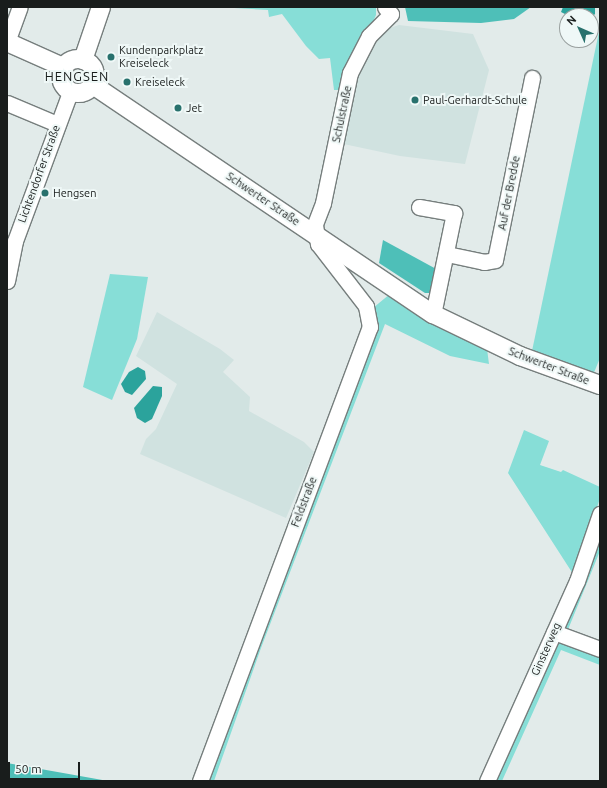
<!DOCTYPE html>
<meta charset="utf-8">
<style>
body{margin:0}
#map{position:relative;width:607px;height:788px;overflow:hidden;background:#e2ebea;font-family:Ubuntu,sans-serif}
div>[style]{position:absolute}
[style*='--x']{left:calc(var(--x)*1px);top:calc(var(--y)*1px);width:calc(var(--w)*1px);rotate:calc(var(--a)*1deg)}
.built>*{inset:0;background:#d0e2e0}
.green>*{inset:0;background:#87ded7}
.forest>*{inset:0;background:#4ebfb8}
.water>*{inset:0;background:#2ba39c}
.roads{filter:drop-shadow(1px 0 #767e7d) drop-shadow(-1px 0 #767e7d) drop-shadow(0 1px #767e7d) drop-shadow(0 -1px #767e7d)}
.minor>*{height:15px;margin:-7.5px;padding:0 7.5px;transform-origin:7.5px;border-radius:7.5px;background:#fff}
.major>*{height:18px;margin:-9px;padding:0 9px;transform-origin:9px;border-radius:9px;background:#fff}
.major>.ring{margin:-9px;padding:0;box-sizing:content-box;background:none;border:18px solid #fff;border-radius:50%}
.dots>*{width:11px;height:11px;translate:-50% -50%;box-sizing:border-box;border:2px solid #eff8f7;border-radius:50%}
span{translate:-50% -50%;white-space:nowrap;text-align:center;line-height:1.15;-webkit-text-stroke:4px #eff8f7;paint-order:stroke}
.poi-label{font-size:11px;color:#191d1c}
.left{translate:0 -50%;text-align:left}
.street-label{font-size:11px;color:#191d1c}
.quarter-label{font-size:13px;color:#191d1c;letter-spacing:1px}
.frame{position:absolute;inset:0;border:8px solid #191d1c;pointer-events:none}
.north{position:absolute;left:559px;top:8px;width:40px;height:40px;box-sizing:border-box;background:#eff8f7;border:1px solid #99a09f;border-radius:50%;rotate:315deg;font-size:11px;font-weight:700;line-height:16px;text-align:center;color:#191d1c}
.north::after{content:'';display:block;margin:auto;width:14px;height:18px;background:#28716d;clip-path:polygon(50% 0,100% 100%,50% 72%,0 100%)}
.scale{position:absolute;left:8px;top:762px;width:72px;height:18px;box-sizing:border-box;border:2px solid #191d1c;border-top:0;padding-left:5px;font-size:12px;line-height:14px;white-space:nowrap;color:#191d1c;-webkit-text-stroke:3px #eff8f7;paint-order:stroke}
</style>
<div id="map">
<div class="built">
<i style="clip-path:polygon(399px 25px,473px 34px,489px 70px,465px 164px,400px 156px,339px 143px,354px 74px,375px 33px)"></i>
<i style="clip-path:polygon(157px 312px,220px 349px,234px 360px,223px 372px,250px 397px,249px 411px,304px 442px,314px 452px,286px 518px,140px 454px,146px 439px,156px 429px,177px 384px,136px 356px)"></i>
</div>
<div class="green">
<i style="clip-path:polygon(217px 7px,376px 7px,376px 15px,342px 90px,334px 90px,330px 58px,319px 59px,306px 46px,282px 14px,269px 17px,268px 10px)"></i>
<i style="clip-path:polygon(600px 27px,600px 358px,593px 375px,532px 351px)"></i>
<i style="clip-path:polygon(110px 274px,148px 277px,137px 339px,112px 400px,83px 387px)"></i>
<i style="clip-path:polygon(396px 289px,486px 341px,489px 364px,450px 356px,385px 324px,261px 648px,214px 781px,204px 781px,373px 308px)"></i>
<i style="clip-path:polygon(524px 430px,549px 441px,540px 465px,561px 472px,563px 470px,600px 487px,600px 498px,575px 577px,508px 473px)"></i>
<i style="clip-path:polygon(600px 524px,600px 551px,567px 632px,562px 629px)"></i>
<i style="clip-path:polygon(557px 638px,600px 652px,600px 665px,561px 650px,502px 781px,490px 781px)"></i>
</div>
<div class="forest">
<i style="clip-path:polygon(405px 7px,531px 7px,514px 19px,481px 23px,408px 21px)"></i>
<i style="clip-path:polygon(383px 240px,438px 270px,430px 293px,425px 293px,379px 263px)"></i>
<i style="clip-path:polygon(7px 763px,108px 781px,7px 781px)"></i>
</div>
<div class="water">
<i style="clip-path:polygon(563px 7px,595px 7px,595px 14px,591px 18px,591px 16px,567px 15px,561px 12px)"></i>
<i style="clip-path:polygon(138px 367px,145px 371px,146px 379px,132px 395px,125px 392px,121px 384px,129px 372px)"></i>
<i style="clip-path:polygon(153px 386px,162px 387px,162px 396px,152px 419px,145px 423px,137px 418px,134px 408px)"></i>
</div>
<div class="roads">
<div class="minor">
<i style="--x:7;--y:42;--w:37;--a:-70"></i>
<i style="--x:7;--y:103;--w:54;--a:22.8"></i>
<i style="--x:419;--y:207;--w:36;--a:10"></i>
<i style="--x:454;--y:213;--w:103;--a:101.7"></i>
<i style="--x:447;--y:254;--w:38;--a:12"></i>
<i style="--x:484;--y:262;--w:11;--a:-10"></i>
<i style="--x:495;--y:260;--w:186;--a:-78.5"></i>
<i style="--x:7;--y:281;--w:41;--a:-78.7"></i>
<i style="--x:15;--y:241;--w:159;--a:-69.7"></i>
<i style="--x:554;--y:632;--w:49;--a:20.3"></i>
<i style="--x:200;--y:781;--w:485;--a:-69.5"></i>
<i style="--x:370;--y:327;--w:21;--a:-101"></i>
<i style="--x:366;--y:306;--w:78;--a:-127.7"></i>
<i style="--x:318;--y:244;--w:20;--a:-99"></i>
<i style="--x:315;--y:224;--w:22;--a:-69"></i>
<i style="--x:323;--y:203;--w:133;--a:-78.3"></i>
<i style="--x:350;--y:73;--w:42;--a:-62.8"></i>
<i style="--x:369;--y:36;--w:31;--a:-45"></i>
<i style="--x:391;--y:14;--w:9;--a:-131"></i>
<i style="--x:487;--y:781;--w:219;--a:-65.8"></i>
<i style="--x:577;--y:581;--w:71;--a:-71.1"></i>
</div>
<div class="major">
<i style="--x:7;--y:42;--w:61;--a:24.1"></i>
<i class="ring" style="left:61px;top:59px;width:16px;height:16px"></i>
<i style="--x:83;--y:60;--w:56;--a:-71.2"></i>
<i style="--x:93;--y:85;--w:410;--a:34"></i>
<i style="--x:433;--y:314;--w:97;--a:25.8"></i>
<i style="--x:520;--y:356;--w:85;--a:19.9"></i>
</div>
</div>
<div class="dots">
<i style="left:111px;top:57px;background:#28716d"></i>
<i style="left:127px;top:82px;background:#28716d"></i>
<i style="left:415px;top:100px;background:#28716d"></i>
<i style="left:178px;top:108px;background:#28716d"></i>
<i style="left:45px;top:193px;background:#28716d"></i>
</div>
<div class="poi-label">
<span class="left" style="left:119px;top:57px">Kundenparkplatz<br>Kreiseleck</span>
<span class="left" style="left:135px;top:82px">Kreiseleck</span>
<span class="left" style="left:423px;top:100px">Paul-Gerhardt-Schule</span>
<span class="left" style="left:186px;top:108px">Jet</span>
<span class="left" style="left:53px;top:193px">Hengsen</span>
</div>
<div class="street-label">
<span style="left:342px;top:114px;rotate:-78deg">Schulstraße</span>
<span style="left:39px;top:174px;rotate:-70deg">Lichtendorfer Straße</span>
<span style="left:509px;top:193px;rotate:-79deg">Auf der Bredde</span>
<span style="left:263px;top:199px;rotate:34deg">Schwerter Straße</span>
<span style="left:549px;top:366px;rotate:21deg">Schwerter Straße</span>
<span style="left:304px;top:502px;rotate:-69deg">Feldstraße</span>
<span style="left:546px;top:649px;rotate:-66deg">Ginsterweg</span>
</div>
<div class="quarter-label">
<span style="left:77px;top:76px">HENGSEN</span>
</div>
<div class="frame"></div>
<div class="north">N</div>
<div class="scale">50 m</div>
</div>
